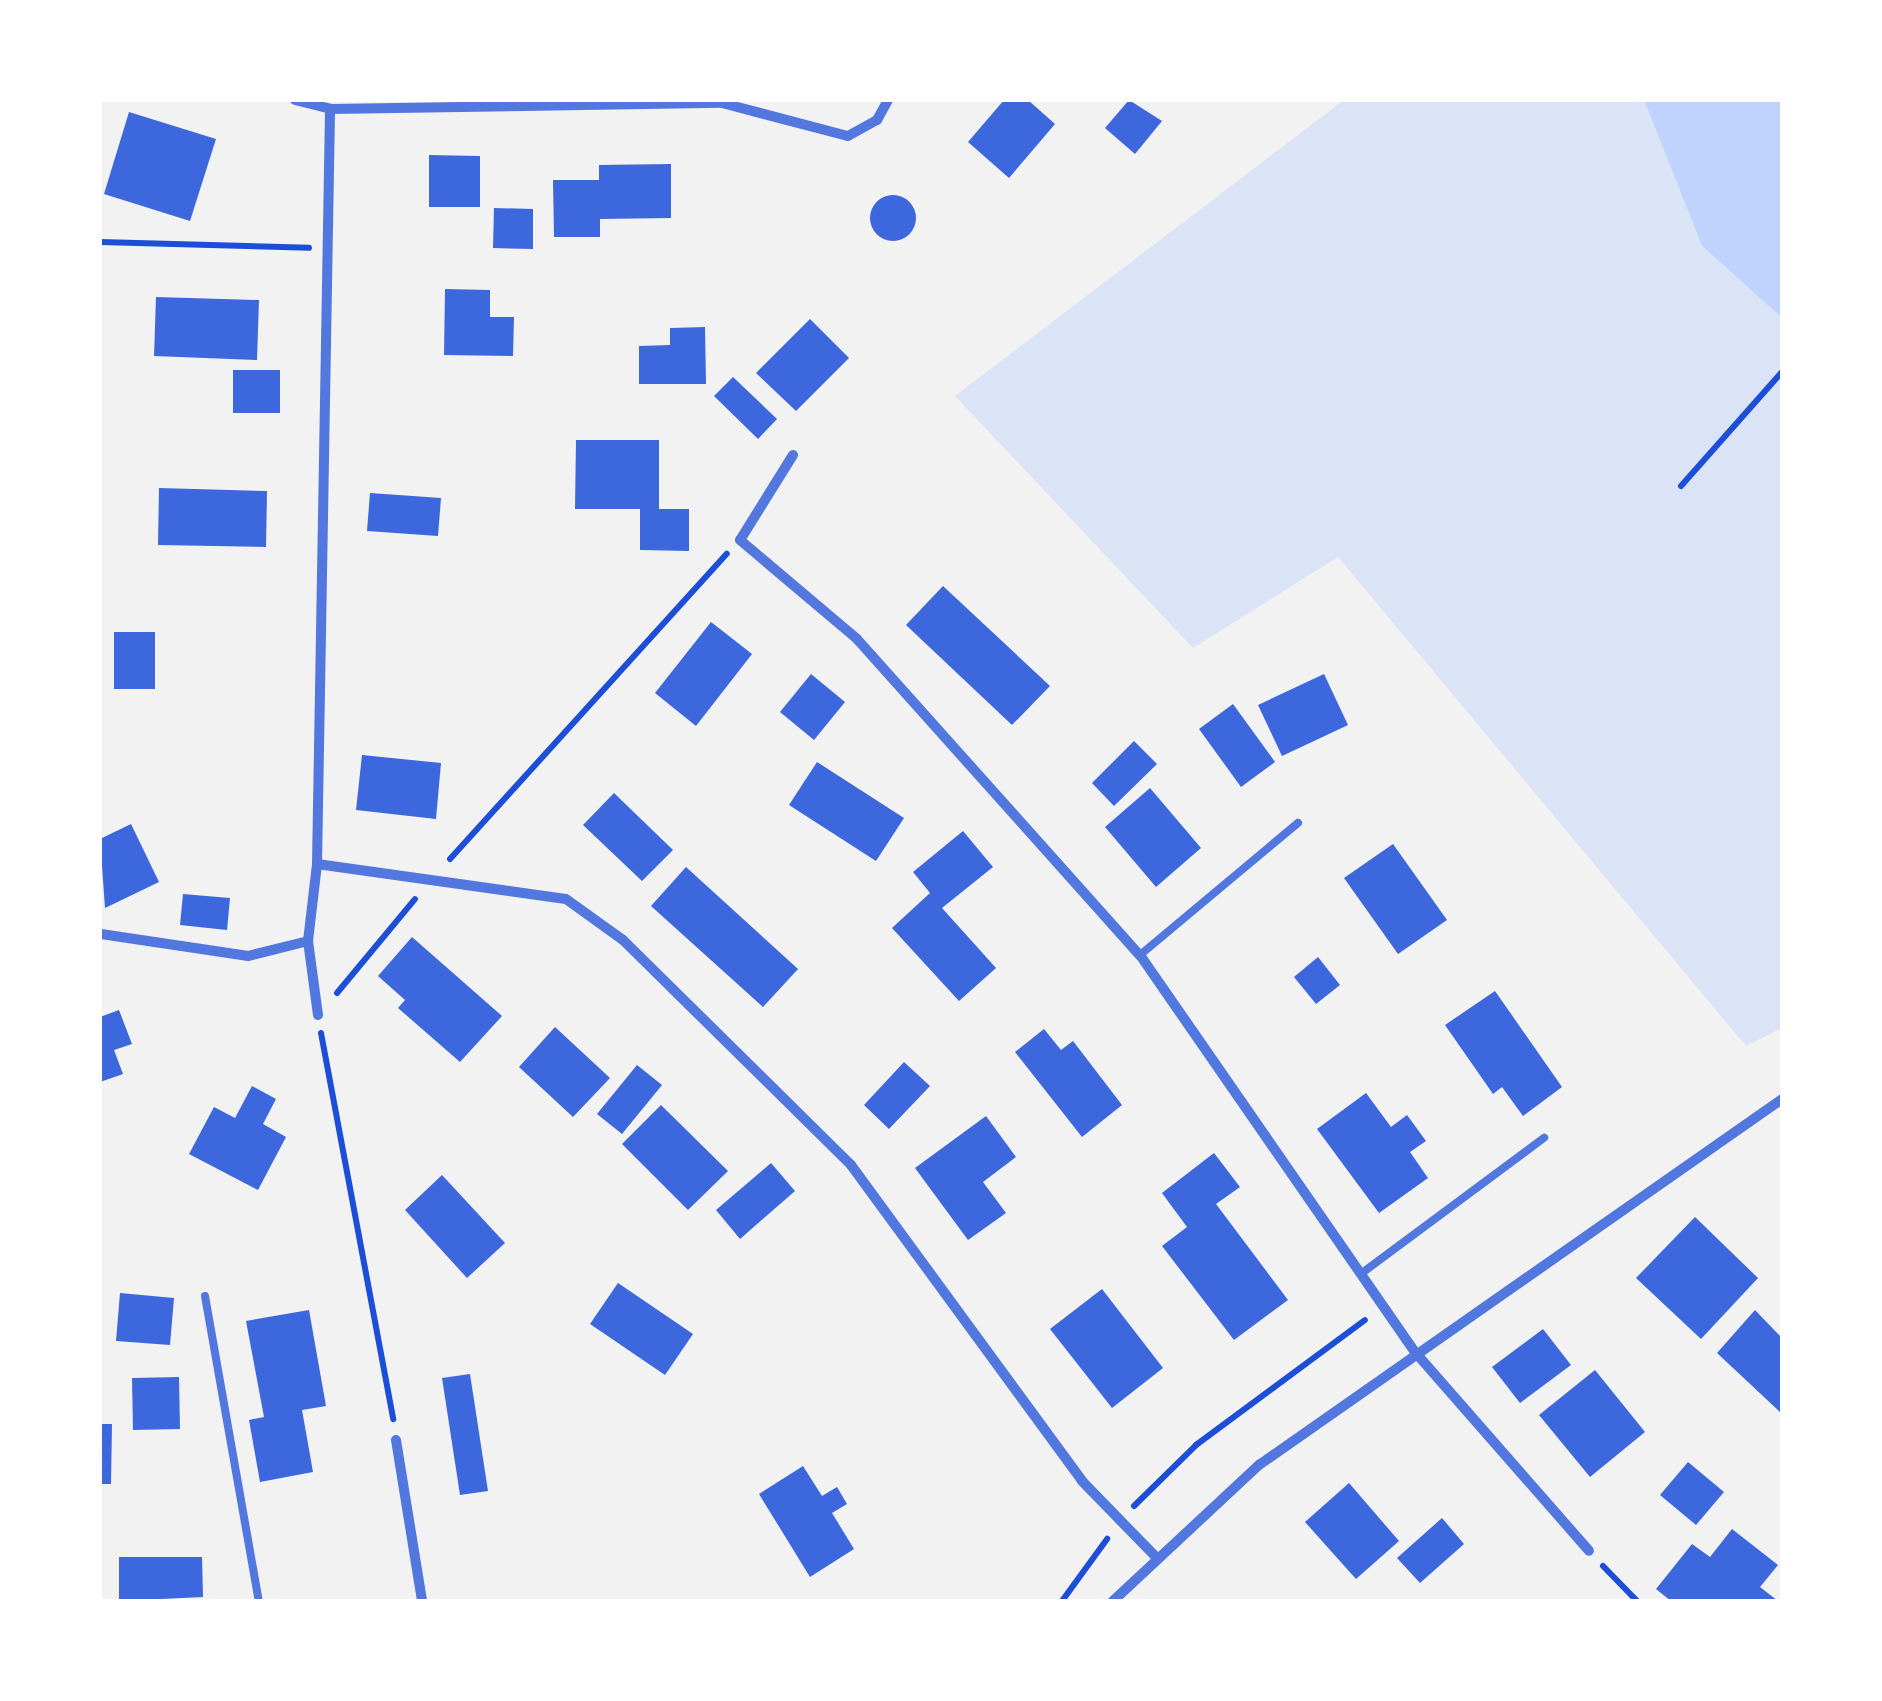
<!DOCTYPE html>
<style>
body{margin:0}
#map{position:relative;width:1882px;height:1701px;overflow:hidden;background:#f2f2f2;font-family:"Golos Text",sans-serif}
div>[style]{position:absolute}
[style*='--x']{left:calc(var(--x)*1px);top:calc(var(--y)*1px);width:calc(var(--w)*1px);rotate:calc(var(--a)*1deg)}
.green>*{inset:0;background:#dbe4f7}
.water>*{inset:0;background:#bfd3fe}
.building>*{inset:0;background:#3d67dc}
.round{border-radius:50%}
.path>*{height:6px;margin:-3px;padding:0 3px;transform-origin:3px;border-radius:3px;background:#1d4ed8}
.service>*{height:8px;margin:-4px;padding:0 4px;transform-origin:4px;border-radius:4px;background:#5277de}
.minor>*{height:10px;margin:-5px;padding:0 5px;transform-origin:5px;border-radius:5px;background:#5277de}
span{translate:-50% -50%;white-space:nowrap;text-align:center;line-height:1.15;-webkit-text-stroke:9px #fff;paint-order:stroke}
.frame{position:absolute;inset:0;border:102px solid #fff;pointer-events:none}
</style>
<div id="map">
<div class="green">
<i style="clip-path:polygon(1344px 100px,1644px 100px,1702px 246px,1782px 318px,1782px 1028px,1746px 1046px,1338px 557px,1193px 648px,955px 396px)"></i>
</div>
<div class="water">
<i style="clip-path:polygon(1644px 100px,1782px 100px,1782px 318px,1702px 246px)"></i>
</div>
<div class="building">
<i style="clip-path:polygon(1004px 100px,1028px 100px,1055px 124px,1009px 178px,968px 142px)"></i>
<i style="clip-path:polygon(1129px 100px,1162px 121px,1135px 154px,1105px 128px)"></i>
<i style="clip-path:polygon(129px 112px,216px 139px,190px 221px,104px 194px)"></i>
<i style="clip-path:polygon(429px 155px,480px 156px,480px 207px,429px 207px)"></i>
<i style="clip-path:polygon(671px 164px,671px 218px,600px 219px,600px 237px,554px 237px,553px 180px,599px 180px,599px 165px)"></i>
<i class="round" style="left:870px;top:195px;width:46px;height:46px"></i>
<i style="clip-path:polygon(494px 208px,533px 209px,533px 249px,493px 248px)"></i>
<i style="clip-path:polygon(445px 289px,490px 290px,490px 317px,514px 317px,513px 356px,444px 355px)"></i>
<i style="clip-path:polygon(156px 297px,259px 300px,257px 360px,154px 356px)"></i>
<i style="clip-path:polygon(810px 319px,849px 358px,796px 411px,756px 373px)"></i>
<i style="clip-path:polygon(705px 327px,706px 384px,639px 384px,639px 346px,670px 345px,670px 328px)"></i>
<i style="clip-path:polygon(233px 370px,280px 370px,280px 413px,233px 413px)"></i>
<i style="clip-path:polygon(733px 377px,777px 419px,758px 439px,714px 396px)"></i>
<i style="clip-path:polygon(576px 440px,659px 440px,659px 509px,689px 509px,689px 551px,640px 550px,640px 509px,575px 509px)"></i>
<i style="clip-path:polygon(159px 488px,267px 491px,266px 547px,158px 545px)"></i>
<i style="clip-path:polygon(370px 493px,441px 498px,438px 536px,367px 531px)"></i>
<i style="clip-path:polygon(943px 586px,1050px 686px,1012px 725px,906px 625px)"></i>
<i style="clip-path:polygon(711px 622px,752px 654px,696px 726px,655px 693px)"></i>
<i style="clip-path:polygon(114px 632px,155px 632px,155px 689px,114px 689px)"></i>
<i style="clip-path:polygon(811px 674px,845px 702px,814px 740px,780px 712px)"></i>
<i style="clip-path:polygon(1324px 674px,1348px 725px,1282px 756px,1258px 705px)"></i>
<i style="clip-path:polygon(1233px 704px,1275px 762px,1241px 787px,1199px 729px)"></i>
<i style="clip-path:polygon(1134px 741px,1157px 764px,1114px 806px,1092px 783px)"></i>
<i style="clip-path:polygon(362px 755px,441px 763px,436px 819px,356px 810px)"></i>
<i style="clip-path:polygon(817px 762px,904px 818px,876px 861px,789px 805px)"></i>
<i style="clip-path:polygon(1150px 788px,1201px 848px,1156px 887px,1105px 827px)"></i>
<i style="clip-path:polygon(614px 793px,673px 850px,642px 881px,583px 825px)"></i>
<i style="clip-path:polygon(131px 824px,159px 882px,105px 908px,100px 839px)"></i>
<i style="clip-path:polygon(963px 831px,993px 867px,942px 908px,996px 968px,959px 1001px,892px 928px,930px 893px,913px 872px)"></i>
<i style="clip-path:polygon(1393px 844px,1447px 920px,1398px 954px,1344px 878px)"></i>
<i style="clip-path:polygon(686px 867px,798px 969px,763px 1007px,651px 906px)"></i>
<i style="clip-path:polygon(183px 894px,230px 898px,227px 930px,180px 925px)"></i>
<i style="clip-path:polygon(412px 937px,502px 1016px,460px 1062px,398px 1008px,405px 1000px,378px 976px)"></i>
<i style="clip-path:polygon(1318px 957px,1340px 985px,1316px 1004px,1294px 977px)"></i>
<i style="clip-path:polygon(1495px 991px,1562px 1087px,1523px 1116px,1502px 1087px,1493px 1094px,1445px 1025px)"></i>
<i style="clip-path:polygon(119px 1010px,132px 1044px,114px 1050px,123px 1074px,100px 1082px,100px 1017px)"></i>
<i style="clip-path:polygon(555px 1027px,610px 1078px,573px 1117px,519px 1067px)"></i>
<i style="clip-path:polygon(1044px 1029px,1061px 1050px,1073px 1041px,1122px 1105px,1082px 1137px,1015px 1052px)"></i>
<i style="clip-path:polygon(904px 1062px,930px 1086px,889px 1129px,864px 1105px)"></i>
<i style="clip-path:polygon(637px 1065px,662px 1085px,622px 1134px,597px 1114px)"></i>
<i style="clip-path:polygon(252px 1086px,276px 1099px,263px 1124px,286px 1137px,258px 1190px,189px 1154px,214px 1107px,235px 1118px)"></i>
<i style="clip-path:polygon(1366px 1093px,1391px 1127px,1407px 1115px,1426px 1141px,1410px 1152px,1428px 1178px,1379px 1213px,1317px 1129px)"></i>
<i style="clip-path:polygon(661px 1105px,728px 1171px,688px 1210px,622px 1144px)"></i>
<i style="clip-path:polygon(986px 1116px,1016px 1157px,983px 1182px,1006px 1213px,968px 1240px,915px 1168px)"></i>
<i style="clip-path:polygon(1214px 1153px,1240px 1187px,1216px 1204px,1288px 1300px,1234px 1340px,1162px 1246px,1187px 1227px,1162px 1193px)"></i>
<i style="clip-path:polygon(771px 1163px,795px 1191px,740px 1239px,716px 1210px)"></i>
<i style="clip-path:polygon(442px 1175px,505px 1243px,467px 1278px,405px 1210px)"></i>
<i style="clip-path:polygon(1695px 1217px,1758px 1278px,1701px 1339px,1636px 1278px)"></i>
<i style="clip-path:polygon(618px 1283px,693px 1334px,665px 1375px,590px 1324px)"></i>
<i style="clip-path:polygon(1102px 1289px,1163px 1368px,1112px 1408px,1050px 1329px)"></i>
<i style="clip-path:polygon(120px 1293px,174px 1298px,170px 1345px,116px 1341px)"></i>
<i style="clip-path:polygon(309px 1310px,326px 1406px,302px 1410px,313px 1472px,260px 1482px,249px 1420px,264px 1417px,246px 1321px)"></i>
<i style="clip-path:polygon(1755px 1310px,1782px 1338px,1782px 1414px,1717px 1353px)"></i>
<i style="clip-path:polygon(1543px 1329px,1571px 1365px,1520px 1403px,1492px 1367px)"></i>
<i style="clip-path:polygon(1595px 1370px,1645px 1432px,1590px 1477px,1539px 1415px)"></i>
<i style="clip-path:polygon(470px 1374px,488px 1491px,460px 1495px,442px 1378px)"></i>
<i style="clip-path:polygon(179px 1377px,180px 1429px,133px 1430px,132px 1378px)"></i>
<i style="clip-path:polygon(100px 1424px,112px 1424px,111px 1484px,100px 1484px)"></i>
<i style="clip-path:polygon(1688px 1462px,1724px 1492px,1696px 1525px,1660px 1495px)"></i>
<i style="clip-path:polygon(803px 1466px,822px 1496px,837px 1487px,847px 1504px,832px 1513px,854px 1549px,810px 1577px,759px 1494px)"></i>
<i style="clip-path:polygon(1349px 1483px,1399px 1541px,1356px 1579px,1305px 1522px)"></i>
<i style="clip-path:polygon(1442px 1518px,1464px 1544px,1420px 1583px,1397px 1558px)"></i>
<i style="clip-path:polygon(1732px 1529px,1778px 1565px,1760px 1587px,1778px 1601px,1671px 1601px,1656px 1589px,1692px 1544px,1710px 1557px)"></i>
<i style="clip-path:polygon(119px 1557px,202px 1557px,203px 1597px,119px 1601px)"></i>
</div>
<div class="path">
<i style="--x:100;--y:242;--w:209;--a:1.6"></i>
<i style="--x:1681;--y:486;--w:152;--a:-48.5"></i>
<i style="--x:450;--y:859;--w:412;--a:-47.8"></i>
<i style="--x:337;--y:993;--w:122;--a:-50.3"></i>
<i style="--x:321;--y:1033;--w:393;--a:79.4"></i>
<i style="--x:1134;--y:1506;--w:87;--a:-44.5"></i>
<i style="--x:1196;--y:1445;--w:210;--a:-36.5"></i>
<i style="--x:1603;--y:1566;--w:49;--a:45.8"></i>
<i style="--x:1062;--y:1601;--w:77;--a:-54"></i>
</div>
<div class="service">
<i style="--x:1140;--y:955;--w:206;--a:-39.9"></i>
<i style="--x:1366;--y:1270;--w:222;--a:-36.6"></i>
<i style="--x:205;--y:1296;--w:310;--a:80"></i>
</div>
<div class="minor">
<i style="--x:295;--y:100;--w:36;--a:14"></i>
<i style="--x:330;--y:109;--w:392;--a:-0.9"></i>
<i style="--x:722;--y:103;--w:130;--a:14.7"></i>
<i style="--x:848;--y:136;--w:33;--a:-29"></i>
<i style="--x:877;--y:120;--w:23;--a:-61"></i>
<i style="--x:793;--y:455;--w:100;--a:121.9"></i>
<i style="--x:740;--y:540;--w:153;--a:40.2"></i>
<i style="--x:857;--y:639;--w:424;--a:48.2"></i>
<i style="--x:1140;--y:955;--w:483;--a:55.3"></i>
<i style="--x:1415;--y:1352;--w:264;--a:48.8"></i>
<i style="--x:317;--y:864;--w:251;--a:8"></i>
<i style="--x:566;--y:899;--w:70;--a:35.7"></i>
<i style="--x:623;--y:940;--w:320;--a:44.6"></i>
<i style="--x:851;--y:1165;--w:391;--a:53.8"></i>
<i style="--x:1082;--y:1481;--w:103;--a:45.8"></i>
<i style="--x:101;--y:934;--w:149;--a:8.5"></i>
<i style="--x:248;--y:956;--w:62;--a:-14"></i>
<i style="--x:318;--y:1015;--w:75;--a:-97.7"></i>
<i style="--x:308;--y:941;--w:78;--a:-83.3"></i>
<i style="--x:317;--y:864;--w:755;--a:-89.01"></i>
<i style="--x:396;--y:1440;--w:163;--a:80.8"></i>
<i style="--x:1113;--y:1601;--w:200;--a:-43"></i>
<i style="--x:1259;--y:1465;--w:638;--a:-34.98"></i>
</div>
<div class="frame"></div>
</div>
